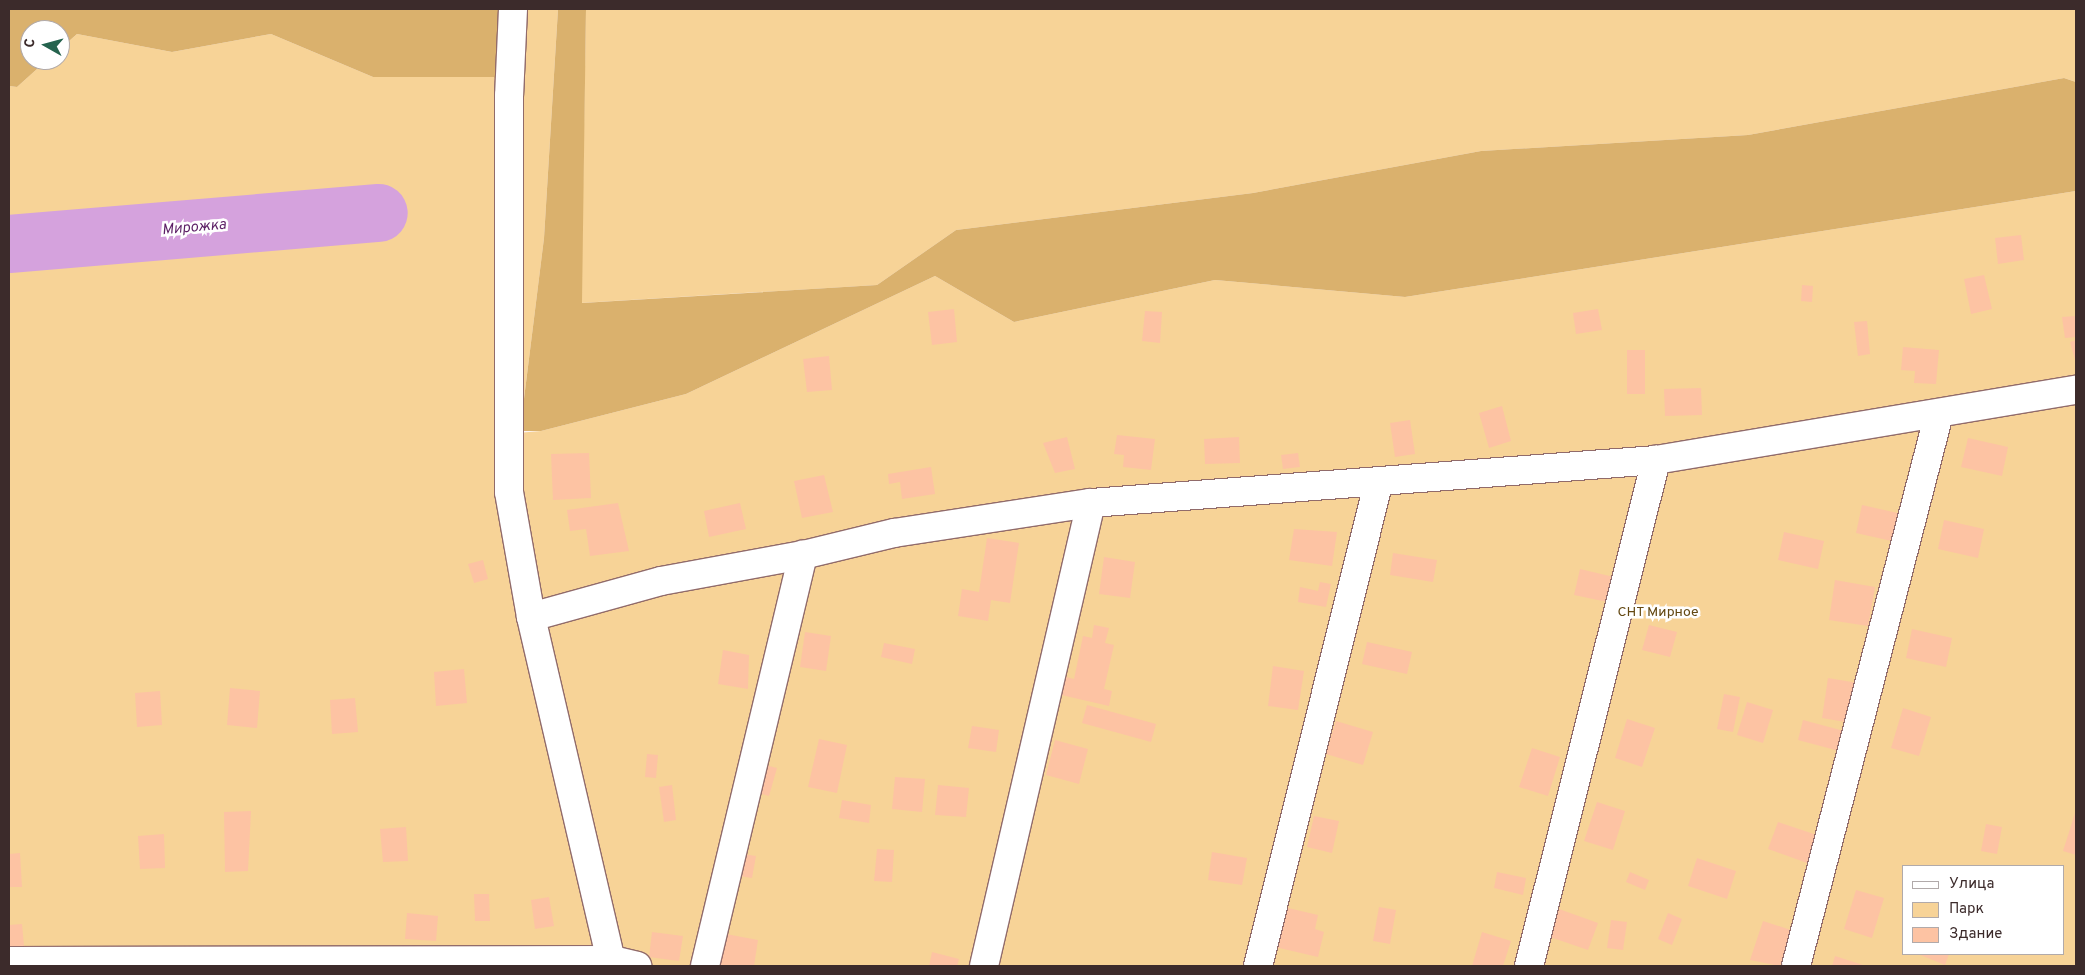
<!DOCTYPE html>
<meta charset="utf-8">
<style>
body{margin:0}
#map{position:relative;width:2085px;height:975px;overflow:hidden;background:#fdf4f3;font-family:Overpass,sans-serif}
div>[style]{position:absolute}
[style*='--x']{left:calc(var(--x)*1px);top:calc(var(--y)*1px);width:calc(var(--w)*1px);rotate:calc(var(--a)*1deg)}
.green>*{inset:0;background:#f7d397}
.forest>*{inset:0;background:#dab16d}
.river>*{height:58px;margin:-29px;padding:0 29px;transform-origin:29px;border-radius:29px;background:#d5a2dd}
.building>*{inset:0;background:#fdc3a3}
.roads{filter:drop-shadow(1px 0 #916b6a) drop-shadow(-1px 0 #916b6a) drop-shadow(0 1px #916b6a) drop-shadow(0 -1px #916b6a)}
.minor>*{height:28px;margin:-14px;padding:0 14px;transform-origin:14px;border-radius:14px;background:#fff}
span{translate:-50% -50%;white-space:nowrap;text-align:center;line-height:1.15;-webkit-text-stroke:5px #fff;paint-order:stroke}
.park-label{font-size:14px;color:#634812}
.water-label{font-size:15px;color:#5c1f65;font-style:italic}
.frame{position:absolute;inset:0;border:10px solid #3c2b2b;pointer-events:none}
.legend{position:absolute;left:1902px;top:865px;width:162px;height:90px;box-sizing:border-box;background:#fff;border:1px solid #b1aaaa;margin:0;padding:6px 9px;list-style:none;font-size:15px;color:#3c2b2b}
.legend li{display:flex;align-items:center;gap:10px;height:25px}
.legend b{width:25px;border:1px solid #b1aaaa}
.north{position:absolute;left:20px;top:20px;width:50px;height:50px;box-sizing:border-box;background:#fff;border:1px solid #b1aaaa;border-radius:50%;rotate:277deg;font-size:14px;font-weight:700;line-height:20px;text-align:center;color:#3c2b2b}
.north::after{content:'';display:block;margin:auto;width:18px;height:22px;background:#25634e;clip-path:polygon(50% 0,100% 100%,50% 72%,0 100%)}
</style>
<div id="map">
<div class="green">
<i style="clip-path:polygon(evenodd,513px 9px,558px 9px,544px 238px,520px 431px,494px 435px,541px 431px,686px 394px,935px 276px,1014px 322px,1215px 280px,1405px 297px,2076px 191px,2076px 966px,9px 966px,9px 86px,17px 87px,47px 60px,60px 60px,60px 49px,77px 34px,172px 52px,271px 34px,373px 77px,494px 77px,513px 9px,1904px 866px,2064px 866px,2064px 954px,1904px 954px,1904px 866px)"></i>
<i style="clip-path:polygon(586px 9px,2076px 9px,2076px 82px,2064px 78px,1748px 135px,1481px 151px,1253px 193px,956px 230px,877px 285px,581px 303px)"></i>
</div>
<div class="forest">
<i style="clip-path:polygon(9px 9px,513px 9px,509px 96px,494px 77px,373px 77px,271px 34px,172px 52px,77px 34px,60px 49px,60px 30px,30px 30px,30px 60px,47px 60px,17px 87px,9px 86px)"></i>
<i style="clip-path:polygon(558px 9px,586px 9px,582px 303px,877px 285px,956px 230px,1253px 193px,1481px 151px,1748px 135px,2064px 78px,2076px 82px,2076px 191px,1405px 297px,1215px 280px,1014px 322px,935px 276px,686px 394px,541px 431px,520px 431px,544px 238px)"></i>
</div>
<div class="river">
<i style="--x:9;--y:244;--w:371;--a:-4.8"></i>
</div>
<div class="building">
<i style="clip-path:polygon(2021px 235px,2024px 260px,1998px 264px,1995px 238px)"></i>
<i style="clip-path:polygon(1984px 275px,1992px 309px,1971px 314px,1964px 279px)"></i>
<i style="clip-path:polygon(1802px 285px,1813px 286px,1812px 302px,1801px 301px)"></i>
<i style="clip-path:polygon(954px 309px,957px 342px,932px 345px,928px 312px)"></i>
<i style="clip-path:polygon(1598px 309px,1602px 330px,1576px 334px,1573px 313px)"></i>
<i style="clip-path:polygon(1145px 311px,1162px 312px,1160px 343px,1142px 341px)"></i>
<i style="clip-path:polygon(2076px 316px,2076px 337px,2065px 338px,2062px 317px)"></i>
<i style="clip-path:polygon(1867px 321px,1870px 354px,1858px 356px,1854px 322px)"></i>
<i style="clip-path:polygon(2076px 340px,2076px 363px,2070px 342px)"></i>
<i style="clip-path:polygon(1903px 347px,1939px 350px,1936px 384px,1914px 383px,1915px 371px,1901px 370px)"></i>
<i style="clip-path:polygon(1627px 350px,1645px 350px,1645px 394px,1627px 394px)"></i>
<i style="clip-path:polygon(829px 356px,832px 390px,807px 392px,803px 359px)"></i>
<i style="clip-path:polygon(1701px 388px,1702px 415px,1665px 416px,1664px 389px)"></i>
<i style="clip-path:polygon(1502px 406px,1511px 441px,1489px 448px,1479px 413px)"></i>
<i style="clip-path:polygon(1410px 420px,1415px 454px,1395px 457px,1390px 423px)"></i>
<i style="clip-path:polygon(1117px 435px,1155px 439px,1151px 470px,1123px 467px,1124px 455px,1114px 454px)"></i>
<i style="clip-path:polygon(1067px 437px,1075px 469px,1055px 473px,1043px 443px)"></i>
<i style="clip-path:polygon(1239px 437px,1240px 463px,1205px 464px,1204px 439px)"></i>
<i style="clip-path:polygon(1968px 438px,2008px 447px,2002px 476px,1961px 467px)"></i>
<i style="clip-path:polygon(589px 453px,591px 498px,553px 500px,551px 454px)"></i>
<i style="clip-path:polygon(1298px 453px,1300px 467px,1283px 469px,1281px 455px)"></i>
<i style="clip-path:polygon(931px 467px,935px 494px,902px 499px,900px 482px,889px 484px,888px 474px)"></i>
<i style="clip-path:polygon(824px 475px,833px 512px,802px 518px,794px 481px)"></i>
<i style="clip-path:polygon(618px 503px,629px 551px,590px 556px,586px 529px,570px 531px,567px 510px)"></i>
<i style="clip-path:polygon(740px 503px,746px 529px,709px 537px,704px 511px)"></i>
<i style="clip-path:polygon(1862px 505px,1902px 514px,1896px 542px,1856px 533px)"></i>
<i style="clip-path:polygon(1944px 520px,1984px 529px,1978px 558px,1938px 549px)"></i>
<i style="clip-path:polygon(1294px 529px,1337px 532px,1332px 566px,1289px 560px)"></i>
<i style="clip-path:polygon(1784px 532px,1824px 541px,1818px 569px,1778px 560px)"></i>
<i style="clip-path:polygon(987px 538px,1019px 543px,1010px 603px,991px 600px,988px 621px,958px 616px,962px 589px,979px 592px)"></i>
<i style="clip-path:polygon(1393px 553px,1437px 560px,1433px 582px,1390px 575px)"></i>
<i style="clip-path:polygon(1104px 557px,1135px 562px,1130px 598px,1099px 594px)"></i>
<i style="clip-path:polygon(483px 560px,488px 579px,474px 583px,468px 564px)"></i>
<i style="clip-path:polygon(1580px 569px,1618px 578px,1612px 603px,1574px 595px)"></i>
<i style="clip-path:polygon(1835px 580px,1875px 587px,1868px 626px,1829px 620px)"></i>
<i style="clip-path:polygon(1320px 582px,1331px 584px,1326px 607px,1298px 602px,1300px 587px,1318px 591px)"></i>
<i style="clip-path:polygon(1094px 625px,1109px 628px,1105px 643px,1114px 645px,1104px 689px,1112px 691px,1109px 706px,1057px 694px,1062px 676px,1074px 679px,1083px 636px,1092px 638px)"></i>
<i style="clip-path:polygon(1649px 625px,1677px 632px,1670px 657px,1642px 650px)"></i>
<i style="clip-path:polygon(1912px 629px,1952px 638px,1946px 667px,1906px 658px)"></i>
<i style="clip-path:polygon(805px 632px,831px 636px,826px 671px,800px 667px)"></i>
<i style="clip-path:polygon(1367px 642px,1412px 652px,1407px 674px,1362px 664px)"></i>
<i style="clip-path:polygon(884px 643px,915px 649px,912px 664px,881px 657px)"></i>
<i style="clip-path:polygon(723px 650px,749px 655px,748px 689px,718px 684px)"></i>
<i style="clip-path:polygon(1273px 666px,1304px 671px,1298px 710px,1268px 706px)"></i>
<i style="clip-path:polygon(464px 669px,467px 703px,436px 706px,434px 672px)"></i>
<i style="clip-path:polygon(1828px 678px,1858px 683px,1851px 723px,1822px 718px)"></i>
<i style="clip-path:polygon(230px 688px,260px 691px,257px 728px,227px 725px)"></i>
<i style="clip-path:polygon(160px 691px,162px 725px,137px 727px,135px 693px)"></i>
<i style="clip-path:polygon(1724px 694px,1740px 697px,1733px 732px,1717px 729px)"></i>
<i style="clip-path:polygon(355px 698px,358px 732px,332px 734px,330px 700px)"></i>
<i style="clip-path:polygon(1747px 702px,1773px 710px,1763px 743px,1737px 735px)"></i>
<i style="clip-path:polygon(1087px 705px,1156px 724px,1151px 742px,1082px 723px)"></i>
<i style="clip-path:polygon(1903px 708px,1931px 717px,1919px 756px,1891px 748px)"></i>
<i style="clip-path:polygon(1627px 719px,1655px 728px,1642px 767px,1615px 758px)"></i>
<i style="clip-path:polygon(1803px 720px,1844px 731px,1839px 751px,1798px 740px)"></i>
<i style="clip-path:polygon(1336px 721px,1373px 732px,1363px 765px,1326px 754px)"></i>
<i style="clip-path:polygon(972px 726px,999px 730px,996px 752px,968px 748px)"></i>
<i style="clip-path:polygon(819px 739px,847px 745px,837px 793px,808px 787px)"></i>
<i style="clip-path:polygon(1055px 740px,1088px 749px,1079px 784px,1046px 775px)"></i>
<i style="clip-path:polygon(1532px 748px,1560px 757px,1548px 796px,1519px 787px)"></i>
<i style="clip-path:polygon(647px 754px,658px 755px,656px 778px,645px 777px)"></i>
<i style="clip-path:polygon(765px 765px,777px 768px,769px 796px,758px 793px)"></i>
<i style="clip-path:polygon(895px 777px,925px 779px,922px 812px,892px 809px)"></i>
<i style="clip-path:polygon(672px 785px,676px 820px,664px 822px,659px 787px)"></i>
<i style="clip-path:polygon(938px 785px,969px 788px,966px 817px,935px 815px)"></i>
<i style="clip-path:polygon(842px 800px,871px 805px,869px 823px,839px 818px)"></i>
<i style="clip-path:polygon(1597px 802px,1625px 811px,1613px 850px,1584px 841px)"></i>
<i style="clip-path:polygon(2076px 810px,2076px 855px,2063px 851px)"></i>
<i style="clip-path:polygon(251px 811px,248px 871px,225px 872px,224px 812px)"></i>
<i style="clip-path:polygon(1314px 816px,1339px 821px,1332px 853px,1307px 847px)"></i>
<i style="clip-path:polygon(1778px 822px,1817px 835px,1807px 863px,1768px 849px)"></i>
<i style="clip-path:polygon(1986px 824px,2002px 827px,1997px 854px,1981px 851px)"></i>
<i style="clip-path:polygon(406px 827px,408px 861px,383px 862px,380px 829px)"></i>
<i style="clip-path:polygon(164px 834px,165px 868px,140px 869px,138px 836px)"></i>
<i style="clip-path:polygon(877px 849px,894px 850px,892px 882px,874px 881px)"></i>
<i style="clip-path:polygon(1212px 852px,1247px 858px,1242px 885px,1208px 880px)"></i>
<i style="clip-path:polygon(20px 853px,22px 887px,9px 887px,9px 854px)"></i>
<i style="clip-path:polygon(743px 854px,756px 856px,752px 878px,739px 876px)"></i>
<i style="clip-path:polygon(1697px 858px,1736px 871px,1727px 899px,1688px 886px)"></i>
<i style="clip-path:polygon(1497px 872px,1526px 878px,1523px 895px,1494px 888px)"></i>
<i style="clip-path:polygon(1630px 872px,1649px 880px,1645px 890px,1626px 882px)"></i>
<i style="clip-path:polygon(1856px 890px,1884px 898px,1872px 938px,1844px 929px)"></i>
<i style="clip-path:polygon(474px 894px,489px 894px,490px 921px,475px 921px)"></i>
<i style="clip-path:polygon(549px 897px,554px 926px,535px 929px,531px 900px)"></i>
<i style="clip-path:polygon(1284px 907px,1318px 915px,1315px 929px,1324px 932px,1318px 957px,1275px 947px)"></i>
<i style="clip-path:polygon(1379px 907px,1396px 910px,1390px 944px,1373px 941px)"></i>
<i style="clip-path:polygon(1559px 909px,1598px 923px,1588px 950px,1550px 937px)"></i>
<i style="clip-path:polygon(407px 913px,438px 916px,436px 941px,405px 939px)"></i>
<i style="clip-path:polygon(1668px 913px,1682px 919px,1672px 945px,1658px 939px)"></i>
<i style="clip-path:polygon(1611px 920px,1627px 922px,1623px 950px,1607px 948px)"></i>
<i style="clip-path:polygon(1763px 921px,1791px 930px,1780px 966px,1750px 960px)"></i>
<i style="clip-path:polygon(22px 924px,25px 957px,9px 958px,9px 925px)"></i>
<i style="clip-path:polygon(652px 932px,683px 936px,679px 961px,649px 957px)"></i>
<i style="clip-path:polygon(1482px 932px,1511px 941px,1503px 966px,1472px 966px)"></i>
<i style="clip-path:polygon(726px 934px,758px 940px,754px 966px,720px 965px)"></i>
<i style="clip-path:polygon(932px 952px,959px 959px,957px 966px,929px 966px)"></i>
<i style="clip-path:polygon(1918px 954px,1949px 954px,1945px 965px)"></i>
<i style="clip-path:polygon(1835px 956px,1863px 965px,1863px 966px,1832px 966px)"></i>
</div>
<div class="roads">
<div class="minor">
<i style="--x:513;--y:9;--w:87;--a:92.6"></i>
<i style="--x:509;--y:96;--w:396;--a:90"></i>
<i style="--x:509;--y:492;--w:127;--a:80"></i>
<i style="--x:531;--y:617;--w:358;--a:76.9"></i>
<i style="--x:531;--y:617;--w:135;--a:-15.5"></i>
<i style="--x:661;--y:581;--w:144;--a:-10.4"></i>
<i style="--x:803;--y:555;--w:94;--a:-13.6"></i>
<i style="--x:894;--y:533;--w:199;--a:-8.7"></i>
<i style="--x:1091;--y:503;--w:567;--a:-4.35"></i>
<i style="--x:1656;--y:460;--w:426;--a:-9.5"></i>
<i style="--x:9;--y:961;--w:603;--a:-0.1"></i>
<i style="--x:612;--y:960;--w:26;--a:13"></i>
<i style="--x:705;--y:966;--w:423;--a:-76.6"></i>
<i style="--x:984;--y:966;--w:475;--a:-77"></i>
<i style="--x:1258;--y:966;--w:497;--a:-76"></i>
<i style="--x:1529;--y:966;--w:522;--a:-75.91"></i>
<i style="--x:1796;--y:966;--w:570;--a:-75.48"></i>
</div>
</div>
<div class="park-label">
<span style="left:1658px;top:613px">СНТ Мирное</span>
</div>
<div class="water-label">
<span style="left:194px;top:228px;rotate:-5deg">Мирожка</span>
</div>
<div class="frame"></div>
<ul class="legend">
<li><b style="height:6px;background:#fff"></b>Улица</li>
<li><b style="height:14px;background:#f7d397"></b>Парк</li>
<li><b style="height:14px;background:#fdc3a3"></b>Здание</li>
</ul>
<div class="north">С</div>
</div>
